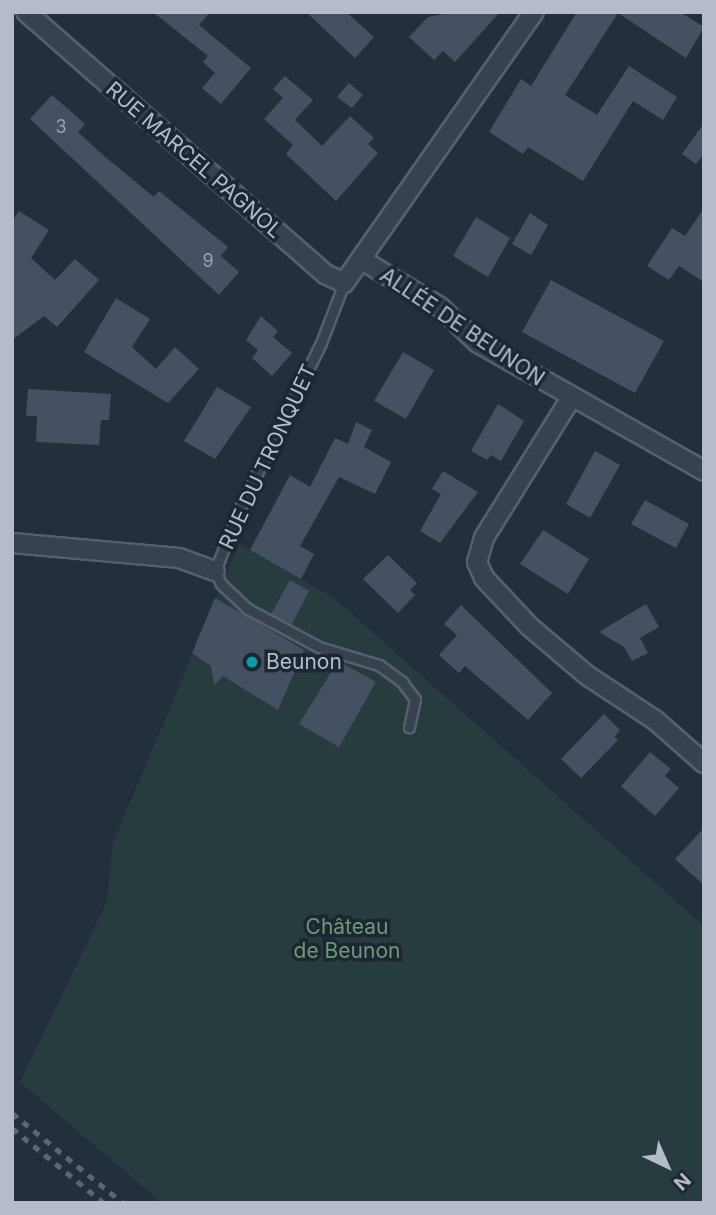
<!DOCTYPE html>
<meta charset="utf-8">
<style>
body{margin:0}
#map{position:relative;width:716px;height:1215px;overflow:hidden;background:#242f3e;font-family:Inter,sans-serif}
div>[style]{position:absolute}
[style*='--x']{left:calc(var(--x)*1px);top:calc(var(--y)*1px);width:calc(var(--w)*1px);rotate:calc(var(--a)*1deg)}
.green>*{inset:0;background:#263c3f}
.building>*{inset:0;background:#455162}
.roads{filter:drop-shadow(2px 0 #565f6c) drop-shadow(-2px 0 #565f6c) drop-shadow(0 2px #565f6c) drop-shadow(0 -2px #565f6c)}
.lane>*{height:9px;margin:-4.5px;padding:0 4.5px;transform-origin:4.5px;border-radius:4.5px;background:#38414e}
.street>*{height:18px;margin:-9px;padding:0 9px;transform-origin:9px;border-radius:9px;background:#38414e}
.rail>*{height:5px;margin-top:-2.5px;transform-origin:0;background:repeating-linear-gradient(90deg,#5a6575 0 7px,transparent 0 14px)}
.dots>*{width:19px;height:19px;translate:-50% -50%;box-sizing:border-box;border:4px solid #1d2633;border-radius:50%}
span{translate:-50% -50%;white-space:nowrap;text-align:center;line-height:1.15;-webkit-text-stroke:7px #1d2633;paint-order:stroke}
.number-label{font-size:18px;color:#98a1af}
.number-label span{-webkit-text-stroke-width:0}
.street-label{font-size:21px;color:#b4bcc9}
.poi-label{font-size:21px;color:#b4bcc9}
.left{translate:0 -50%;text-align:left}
.park-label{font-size:21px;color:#6b9a76}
.frame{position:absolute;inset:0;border:14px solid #b4bcc9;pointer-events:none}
.north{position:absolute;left:632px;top:1131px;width:70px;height:70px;-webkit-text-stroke:5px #1d2633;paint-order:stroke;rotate:136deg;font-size:19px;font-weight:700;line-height:28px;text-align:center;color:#b4bcc9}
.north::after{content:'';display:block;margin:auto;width:24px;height:32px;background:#b4bcc9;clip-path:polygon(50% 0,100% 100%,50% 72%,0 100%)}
</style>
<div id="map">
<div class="green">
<i style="clip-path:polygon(239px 544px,334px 598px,704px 926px,704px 1203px,162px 1203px,20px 1082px,107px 902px,113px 843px)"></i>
</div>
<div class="building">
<i style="clip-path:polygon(153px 12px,210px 12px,199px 25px,251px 68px,221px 104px,202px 88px,215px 73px,203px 62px,208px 56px)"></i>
<i style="clip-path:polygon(306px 12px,346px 12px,374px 37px,355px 58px)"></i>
<i style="clip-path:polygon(453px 12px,500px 12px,455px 62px,443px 51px,434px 60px,409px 37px,428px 17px)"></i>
<i style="clip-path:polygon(577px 12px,680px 12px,704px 27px,686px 58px,618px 13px,565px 95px,597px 115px,629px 66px,677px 97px,663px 120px,633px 101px,583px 181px,528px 147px,523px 154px,489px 132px,521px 79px,531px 86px)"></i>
<i style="clip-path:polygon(285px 76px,313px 100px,295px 120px,322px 146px,350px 116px,374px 138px,368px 144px,378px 153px,336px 201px,286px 154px,293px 145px,264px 119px,283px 98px,273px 89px)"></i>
<i style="clip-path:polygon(349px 83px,363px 95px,352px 108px,337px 97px)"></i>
<i style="clip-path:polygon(52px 95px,85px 124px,78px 132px,104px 156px,154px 197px,159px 191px,228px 247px,221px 256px,239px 272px,219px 295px,30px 119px)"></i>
<i style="clip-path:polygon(704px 123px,704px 154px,696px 164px,682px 154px)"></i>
<i style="clip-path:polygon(704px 208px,704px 282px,679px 266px,669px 280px,647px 266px,672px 228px,685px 236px)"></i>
<i style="clip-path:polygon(19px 211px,49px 230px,31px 258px,55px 280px,75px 259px,99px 280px,57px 327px,44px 316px,12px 340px,12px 222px)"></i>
<i style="clip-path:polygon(530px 213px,548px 225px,531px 255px,512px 244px)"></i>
<i style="clip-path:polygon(476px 217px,510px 238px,488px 277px,453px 256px)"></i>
<i style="clip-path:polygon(551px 280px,664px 341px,635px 393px,522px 332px)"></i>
<i style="clip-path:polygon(116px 298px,150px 319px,132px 347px,156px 369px,175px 347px,199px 369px,168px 403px,84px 352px)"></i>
<i style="clip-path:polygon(261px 316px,278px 331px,273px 337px,292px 353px,272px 376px,252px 358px,258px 350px,246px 340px)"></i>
<i style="clip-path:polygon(403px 352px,434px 370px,406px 419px,374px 401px)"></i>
<i style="clip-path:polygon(217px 387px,251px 407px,215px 459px,184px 441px)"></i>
<i style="clip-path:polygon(28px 389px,111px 394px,109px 420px,101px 420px,99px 445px,36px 442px,37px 416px,26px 416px)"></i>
<i style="clip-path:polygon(498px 404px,524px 421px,501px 461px,491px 455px,487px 460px,471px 451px)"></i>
<i style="clip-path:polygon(356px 422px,372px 430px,364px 447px,391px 462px,375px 494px,339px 477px,300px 546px,314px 554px,301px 579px,250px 550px,290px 475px,310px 487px,335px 438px,348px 444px)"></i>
<i style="clip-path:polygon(595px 451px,620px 465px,590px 518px,566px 504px)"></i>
<i style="clip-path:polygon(443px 471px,478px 492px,440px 543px,420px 531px,441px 494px,432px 489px)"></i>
<i style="clip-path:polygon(645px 500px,689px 524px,676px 548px,631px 524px)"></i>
<i style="clip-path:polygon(543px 530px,589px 559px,568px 594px,520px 564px)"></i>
<i style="clip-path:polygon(388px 555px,417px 583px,410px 590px,415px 595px,398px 613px,363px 579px)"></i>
<i style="clip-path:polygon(290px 580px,309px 591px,292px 624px,271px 614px)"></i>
<i style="clip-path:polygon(215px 598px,304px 650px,278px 710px,223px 676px,214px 685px,211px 666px,192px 653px)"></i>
<i style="clip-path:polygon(646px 604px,659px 627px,640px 638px,648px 653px,632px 661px,624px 647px,599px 632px)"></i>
<i style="clip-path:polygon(461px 605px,552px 693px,528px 720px,465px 666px,459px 673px,439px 655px,457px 635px,444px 624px)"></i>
<i style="clip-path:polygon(338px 661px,376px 682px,339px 747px,299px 724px)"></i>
<i style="clip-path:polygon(604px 714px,620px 730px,614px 737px,618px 740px,581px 778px,561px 759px)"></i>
<i style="clip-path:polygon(650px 752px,671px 769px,665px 776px,679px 788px,655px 816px,621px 786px)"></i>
<i style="clip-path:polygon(704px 828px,704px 885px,675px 859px)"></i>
</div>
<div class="roads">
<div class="lane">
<i style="--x:344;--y:283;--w:64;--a:111"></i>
<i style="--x:321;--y:343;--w:188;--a:116.2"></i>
<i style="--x:238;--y:512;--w:63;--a:111.3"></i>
<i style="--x:215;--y:571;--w:14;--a:65"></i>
<i style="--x:221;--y:584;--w:37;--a:43"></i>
<i style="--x:248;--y:609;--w:81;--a:28.2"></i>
<i style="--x:319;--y:647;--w:63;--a:16.7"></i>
<i style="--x:379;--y:665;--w:29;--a:36"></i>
<i style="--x:402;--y:682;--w:21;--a:53"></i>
<i style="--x:415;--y:699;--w:29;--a:102"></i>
</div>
<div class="street">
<i style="--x:26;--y:12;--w:398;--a:41.2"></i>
<i style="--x:325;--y:274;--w:21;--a:25"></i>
<i style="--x:344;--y:283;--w:331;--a:-55"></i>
<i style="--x:362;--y:260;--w:91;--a:31.1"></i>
<i style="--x:440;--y:307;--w:52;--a:43.5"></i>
<i style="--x:478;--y:343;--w:260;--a:29.5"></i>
<i style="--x:571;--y:398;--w:165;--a:121.9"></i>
<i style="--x:484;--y:538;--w:25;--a:106"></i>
<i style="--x:477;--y:562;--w:17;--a:66"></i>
<i style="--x:484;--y:578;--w:67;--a:46.8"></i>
<i style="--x:530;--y:627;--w:76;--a:40.2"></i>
<i style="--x:588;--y:676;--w:80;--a:33.3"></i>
<i style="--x:655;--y:720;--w:65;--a:41.3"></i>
<i style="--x:12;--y:543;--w:168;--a:5.1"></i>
<i style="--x:179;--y:558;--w:38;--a:20"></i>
</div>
</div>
<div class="rail">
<i style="--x:12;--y:1113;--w:143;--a:39"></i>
<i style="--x:12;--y:1128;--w:119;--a:39.2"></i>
</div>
<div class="dots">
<i style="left:252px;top:662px;background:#0f9aa8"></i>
</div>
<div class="number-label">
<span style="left:61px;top:127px">3</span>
<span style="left:208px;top:261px">9</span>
</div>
<div class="street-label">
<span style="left:194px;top:160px;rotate:41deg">RUE MARCEL PAGNOL</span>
<span style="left:462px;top:327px;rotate:34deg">ALLÉE DE BEUNON</span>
<span style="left:268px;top:457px;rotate:-65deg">RUE DU TRONQUET</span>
</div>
<div class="poi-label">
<span class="left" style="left:266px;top:662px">Beunon</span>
</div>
<div class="park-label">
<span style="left:347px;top:939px">Château<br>de Beunon</span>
</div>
<div class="frame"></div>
<div class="north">N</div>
</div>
